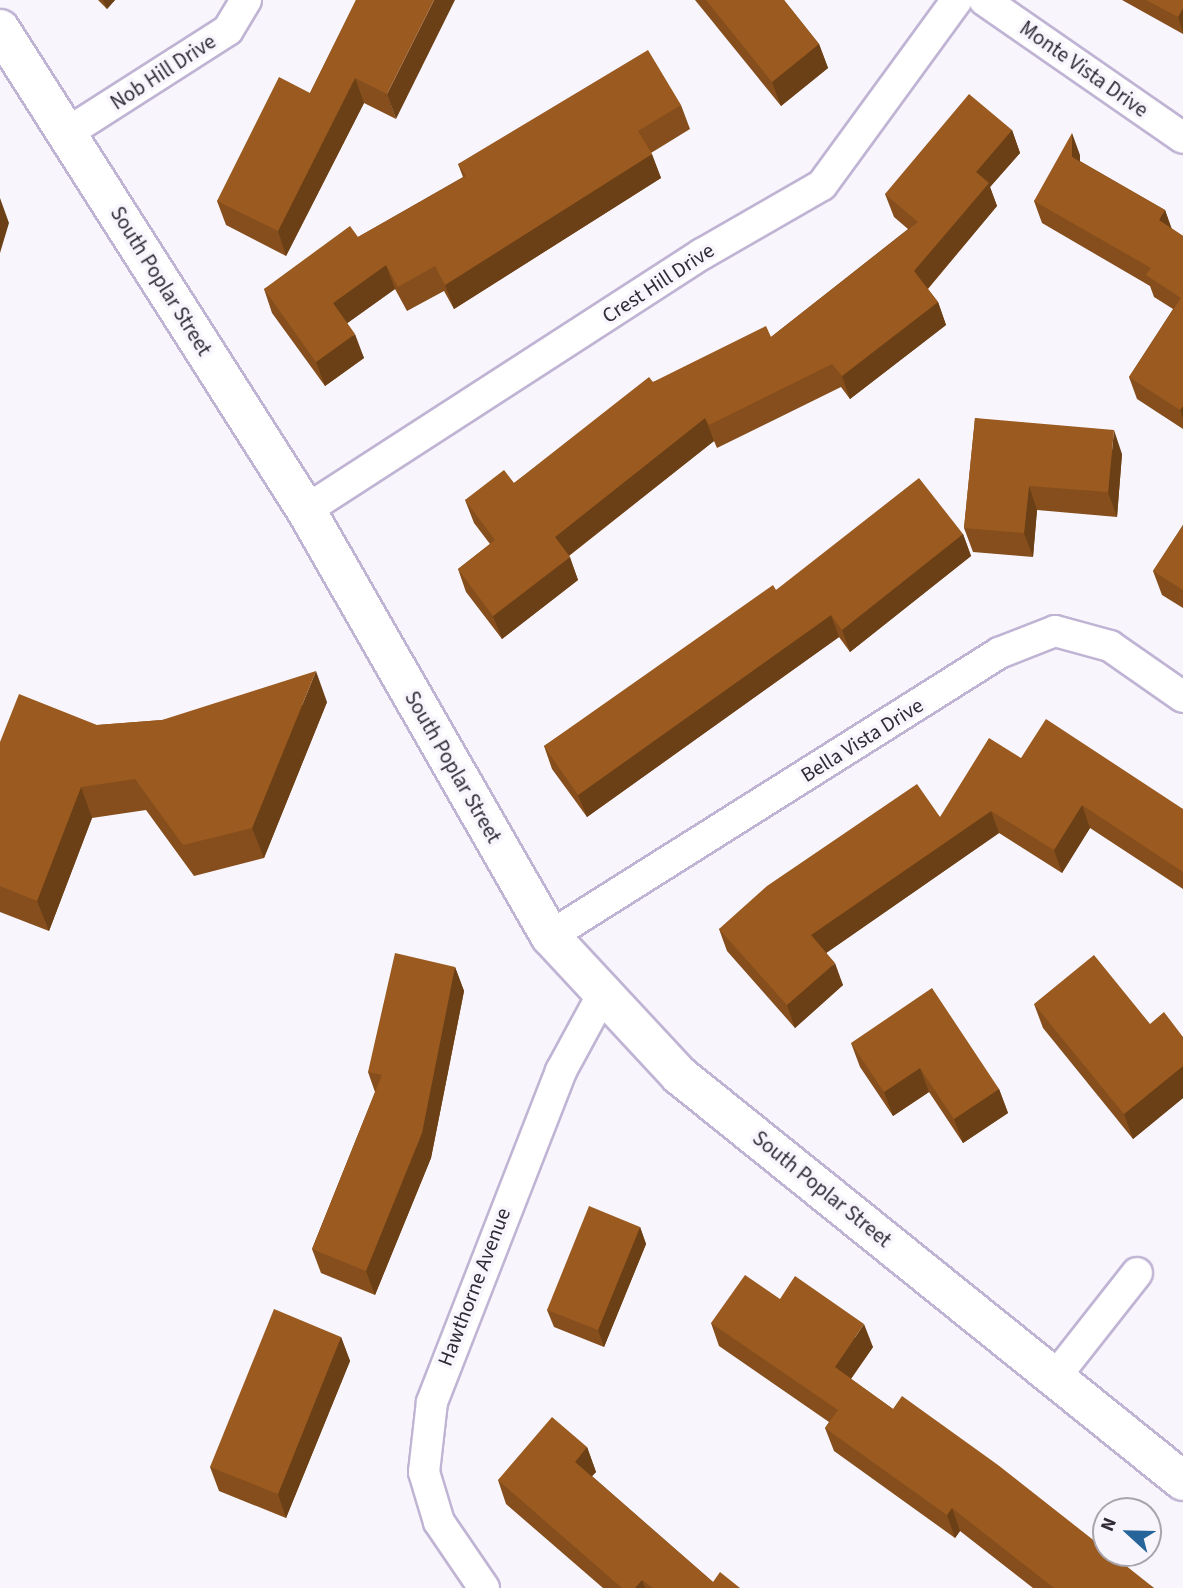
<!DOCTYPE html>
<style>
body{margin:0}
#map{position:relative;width:1183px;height:1588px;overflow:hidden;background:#f8f6fc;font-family:"Source Sans 3",sans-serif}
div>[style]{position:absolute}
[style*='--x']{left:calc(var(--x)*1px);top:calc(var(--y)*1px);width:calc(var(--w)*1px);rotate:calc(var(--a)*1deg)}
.roads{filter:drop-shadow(2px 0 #c0b4d4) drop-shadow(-2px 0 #c0b4d4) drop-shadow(0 2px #c0b4d4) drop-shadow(0 -2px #c0b4d4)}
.minor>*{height:30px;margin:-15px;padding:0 15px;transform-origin:15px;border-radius:15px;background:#fff}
.secondary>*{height:38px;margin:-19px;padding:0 19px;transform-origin:19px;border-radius:19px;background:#fff}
.wall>*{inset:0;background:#854e1c}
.shaded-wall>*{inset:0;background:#6c4016}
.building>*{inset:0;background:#9b5b20}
span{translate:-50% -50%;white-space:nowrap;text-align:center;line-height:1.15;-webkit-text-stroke:7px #f8f6fc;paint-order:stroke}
.street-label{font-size:21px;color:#302b37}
.north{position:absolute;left:1092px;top:1497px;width:70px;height:70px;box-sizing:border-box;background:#f8f6fc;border:2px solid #a8a5ad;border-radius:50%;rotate:292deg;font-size:19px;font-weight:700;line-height:28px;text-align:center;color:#302b37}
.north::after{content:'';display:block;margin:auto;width:24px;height:32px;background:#26649a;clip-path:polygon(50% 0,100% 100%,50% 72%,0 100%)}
</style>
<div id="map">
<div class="roads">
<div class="minor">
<i style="--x:984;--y:0;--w:242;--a:34.7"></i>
<i style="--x:67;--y:133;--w:191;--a:-32.6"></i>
<i style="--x:228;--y:30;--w:35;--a:-59"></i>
<i style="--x:306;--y:510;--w:472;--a:-32.9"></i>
<i style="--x:702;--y:254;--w:138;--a:-29.9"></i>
<i style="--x:822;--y:185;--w:229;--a:-53.9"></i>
<i style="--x:550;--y:936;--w:531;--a:-32.22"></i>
<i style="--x:999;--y:653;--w:60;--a:-21.4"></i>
<i style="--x:1055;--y:631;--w:57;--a:15.3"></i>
<i style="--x:1110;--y:646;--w:89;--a:34.9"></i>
<i style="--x:1056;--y:1376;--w:131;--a:-51.8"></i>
<i style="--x:484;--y:1588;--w:80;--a:-124.3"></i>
<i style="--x:439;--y:1522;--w:52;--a:-106.7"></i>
<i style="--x:424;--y:1472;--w:70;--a:-83.5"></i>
<i style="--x:432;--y:1402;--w:355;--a:-68.7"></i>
<i style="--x:561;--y:1071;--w:92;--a:-61.5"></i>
</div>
<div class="secondary">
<i style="--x:0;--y:29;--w:570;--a:57.54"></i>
<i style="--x:306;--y:510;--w:491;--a:60.2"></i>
<i style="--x:550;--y:936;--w:190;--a:47.1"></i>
<i style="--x:679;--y:1075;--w:647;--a:38.85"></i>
</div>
</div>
<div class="wall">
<i style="clip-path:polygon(98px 0,115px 0,107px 9px)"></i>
<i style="clip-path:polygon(356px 0,396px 119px,364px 103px,286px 256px,226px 225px,217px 201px,310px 93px)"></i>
<i style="clip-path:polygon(695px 0,784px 0,819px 44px,828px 68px,781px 106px)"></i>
<i style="clip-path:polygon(1122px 0,1183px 0,1183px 34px)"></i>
<i style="clip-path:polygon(681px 105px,690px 129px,651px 153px,661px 178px,454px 309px,444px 291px,407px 311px,395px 289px,347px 323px,364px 358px,325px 386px,272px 313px,264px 289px,358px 237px,463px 177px,458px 164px)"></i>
<i style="clip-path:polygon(1012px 130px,1020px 153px,990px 187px,997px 206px,928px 289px,938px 302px,946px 325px,850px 399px,841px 387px,717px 448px,714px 441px,569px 556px,578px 580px,502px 639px,466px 592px,458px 569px,490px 544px,474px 523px,465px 500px,514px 483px,653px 382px,771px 337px,908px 229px,894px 217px,885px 194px)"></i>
<i style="clip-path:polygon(1080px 155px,1080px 161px,1165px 210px,1171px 228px,1183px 236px,1183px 429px,1137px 399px,1129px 377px,1173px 309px,1154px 297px,1150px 286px,1042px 223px,1034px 201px)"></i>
<i style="clip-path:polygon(975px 418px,1122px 454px,1117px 517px,1037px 510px,1033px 557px,973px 552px,964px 528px)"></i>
<i style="clip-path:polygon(1183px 525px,1183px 608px,1162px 595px,1153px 571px)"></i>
<i style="clip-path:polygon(963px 534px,971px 556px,850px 652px,839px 637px,587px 817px,552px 769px,544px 746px,776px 590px)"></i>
<i style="clip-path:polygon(327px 702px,264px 858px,194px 876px,146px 810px,92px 818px,49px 931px,0 912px,0 742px,97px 725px,162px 720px)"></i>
<i style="clip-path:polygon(1021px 758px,1183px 809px,1183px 889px,1090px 828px,1062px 873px,999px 833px,826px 953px,843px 985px,795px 1028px,727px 951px,719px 929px,940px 817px)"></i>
<i style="clip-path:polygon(455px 967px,464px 991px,431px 1158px,375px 1295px,321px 1273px,312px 1249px,375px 1092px,368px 1072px)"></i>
<i style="clip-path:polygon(1034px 1004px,1183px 1037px,1183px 1098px,1133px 1139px,1043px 1028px)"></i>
<i style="clip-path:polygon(851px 1043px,999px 1089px,1008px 1113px,963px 1143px,929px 1092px,893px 1116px,860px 1067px)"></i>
<i style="clip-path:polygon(640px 1227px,646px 1244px,604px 1347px,554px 1327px,547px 1310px)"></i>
<i style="clip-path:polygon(780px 1299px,873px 1347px,851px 1379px,893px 1409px,1154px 1588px,1033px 1588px,960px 1531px,955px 1538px,834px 1451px,825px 1428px,829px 1422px,719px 1346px,711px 1323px)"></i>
<i style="clip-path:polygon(341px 1337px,350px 1361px,286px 1518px,219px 1491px,210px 1467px)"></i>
<i style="clip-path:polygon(587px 1447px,596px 1472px,592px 1476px,713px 1582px,740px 1588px,603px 1588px,506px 1504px,498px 1480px)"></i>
</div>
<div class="shaded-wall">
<i style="clip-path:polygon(103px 0,115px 0,107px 9px)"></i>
<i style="clip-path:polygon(434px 0,455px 0,396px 119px,387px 94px)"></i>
<i style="clip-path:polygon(1183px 8px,1183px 32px,1178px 17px)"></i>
<i style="clip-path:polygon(819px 44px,828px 68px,781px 106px,772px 82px)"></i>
<i style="clip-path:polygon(355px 78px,364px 103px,286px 256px,278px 231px)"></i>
<i style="clip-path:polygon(1012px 130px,1020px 153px,990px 187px,997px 206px,923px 294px,914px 271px,976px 172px)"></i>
<i style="clip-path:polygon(1072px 133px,1080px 155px,1080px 179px,1072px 157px)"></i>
<i style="clip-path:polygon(652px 154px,661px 178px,454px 309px,445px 285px)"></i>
<i style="clip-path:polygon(0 198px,9px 223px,0 253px)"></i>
<i style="clip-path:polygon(1165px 210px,1173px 232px,1159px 220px)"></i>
<i style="clip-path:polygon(386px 265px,395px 289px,342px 327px,333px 303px)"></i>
<i style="clip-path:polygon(938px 302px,946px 325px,850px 399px,842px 376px)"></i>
<i style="clip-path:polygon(355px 334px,364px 358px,325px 386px,316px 362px)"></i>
<i style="clip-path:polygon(1183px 406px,1183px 419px,1180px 410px)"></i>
<i style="clip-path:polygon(705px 418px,714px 441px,563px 560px,555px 537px)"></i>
<i style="clip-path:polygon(1114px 430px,1122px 454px,1117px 517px,1108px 492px)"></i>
<i style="clip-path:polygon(1029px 486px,1037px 510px,1033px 557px,1024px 533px)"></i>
<i style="clip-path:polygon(963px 534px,971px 556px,850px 652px,842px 630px)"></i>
<i style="clip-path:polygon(570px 557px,578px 580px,502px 639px,493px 616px)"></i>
<i style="clip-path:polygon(831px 615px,839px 637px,587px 817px,578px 795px)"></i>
<i style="clip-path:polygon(316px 671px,327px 702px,264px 858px,252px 828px)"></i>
<i style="clip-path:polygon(81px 787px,92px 818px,49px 931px,37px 901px)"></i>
<i style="clip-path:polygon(1082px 805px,1090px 828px,1062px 873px,1054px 850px)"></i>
<i style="clip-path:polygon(991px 811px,999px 833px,819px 958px,811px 935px)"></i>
<i style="clip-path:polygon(835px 963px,843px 985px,795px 1028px,787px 1005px)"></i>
<i style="clip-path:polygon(455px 967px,464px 991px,431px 1158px,375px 1295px,366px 1271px)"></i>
<i style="clip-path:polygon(1183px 1066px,1183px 1098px,1133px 1139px,1124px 1114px)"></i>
<i style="clip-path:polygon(920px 1068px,929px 1092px,893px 1116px,884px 1092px)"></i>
<i style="clip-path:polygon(999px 1089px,1008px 1113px,963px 1143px,954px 1119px)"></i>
<i style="clip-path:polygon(640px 1227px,646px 1244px,604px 1347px,598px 1330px)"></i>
<i style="clip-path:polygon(864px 1324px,873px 1347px,843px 1390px,835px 1367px)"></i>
<i style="clip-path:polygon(341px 1337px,350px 1361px,286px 1518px,278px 1494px)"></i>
<i style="clip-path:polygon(587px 1447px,596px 1472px,583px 1486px,575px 1462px)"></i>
<i style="clip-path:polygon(952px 1508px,960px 1531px,955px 1538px,947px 1515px)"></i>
<i style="clip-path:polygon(642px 1580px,645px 1588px,635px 1588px)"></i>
</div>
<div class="building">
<i style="clip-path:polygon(356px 0,434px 0,387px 94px,355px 78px,278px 231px,217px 201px,279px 77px,310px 93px)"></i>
<i style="clip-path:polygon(706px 0,784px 0,819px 44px,772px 82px)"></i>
<i style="clip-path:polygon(1146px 0,1183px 0,1183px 8px,1178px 17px)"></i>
<i style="clip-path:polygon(648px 50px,681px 105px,638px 131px,652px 154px,445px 285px,435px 266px,398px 287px,386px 265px,333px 303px,355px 334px,316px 362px,264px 289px,350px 226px,358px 237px,466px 176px,458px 164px)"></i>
<i style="clip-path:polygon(969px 94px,1012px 130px,976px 172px,989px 183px,914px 271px,938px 302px,842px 376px,832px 364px,709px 425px,705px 418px,555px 537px,570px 557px,493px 616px,458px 569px,495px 540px,465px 500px,504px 470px,514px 483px,649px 377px,653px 382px,766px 326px,771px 337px,918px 222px,885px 194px)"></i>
<i style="clip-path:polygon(1072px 133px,1072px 157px,1165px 210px,1159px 220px,1183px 236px,1183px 406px,1180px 410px,1129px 377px,1181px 298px,1146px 275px,1151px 268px,1034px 201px)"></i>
<i style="clip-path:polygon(975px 418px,1114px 430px,1108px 492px,1029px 486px,1024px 533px,964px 528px)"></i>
<i style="clip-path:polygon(919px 478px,963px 534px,842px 630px,831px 615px,578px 795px,544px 746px,773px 585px,776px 590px)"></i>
<i style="clip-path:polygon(1183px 525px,1183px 590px,1153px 571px)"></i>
<i style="clip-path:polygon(316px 671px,252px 828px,183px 845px,135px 779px,81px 787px,37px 901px,0 886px,0 742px,19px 694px,97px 725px,162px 720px)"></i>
<i style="clip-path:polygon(1046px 719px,1183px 809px,1183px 872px,1082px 805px,1054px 850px,991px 811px,811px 935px,835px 963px,787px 1005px,719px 929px,767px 886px,917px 784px,940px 817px,989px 738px,1021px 758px)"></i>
<i style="clip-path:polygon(395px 953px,455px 967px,422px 1133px,366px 1271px,312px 1249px,382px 1075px,368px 1072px)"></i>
<i style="clip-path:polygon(1094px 955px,1150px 1024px,1164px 1012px,1183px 1037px,1183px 1066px,1124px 1114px,1034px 1004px)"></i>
<i style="clip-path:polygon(932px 988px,999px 1089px,954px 1119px,920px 1068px,884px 1092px,851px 1043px)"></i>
<i style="clip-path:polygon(589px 1206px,640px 1227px,598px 1330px,547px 1310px)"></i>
<i style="clip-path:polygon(745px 1275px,780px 1299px,795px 1276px,864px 1324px,835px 1367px,893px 1409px,902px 1396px,998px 1465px,1106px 1550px,1106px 1553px,1110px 1553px,1154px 1588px,1054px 1588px,952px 1508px,947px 1515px,825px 1428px,838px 1410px,711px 1323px)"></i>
<i style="clip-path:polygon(274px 1309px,341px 1337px,278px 1494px,210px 1467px)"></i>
<i style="clip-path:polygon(552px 1417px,587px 1447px,575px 1462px,713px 1582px,720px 1572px,740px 1588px,653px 1588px,642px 1580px,635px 1588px,622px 1588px,498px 1480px)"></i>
</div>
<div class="street-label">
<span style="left:1084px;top:69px;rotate:35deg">Monte Vista Drive</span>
<span style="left:163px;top:72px;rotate:-33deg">Nob Hill Drive</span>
<span style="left:161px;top:281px;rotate:58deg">South Poplar Street</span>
<span style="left:658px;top:283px;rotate:-33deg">Crest Hill Drive</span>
<span style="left:862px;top:740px;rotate:-32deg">Bella Vista Drive</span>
<span style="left:453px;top:767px;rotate:60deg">South Poplar Street</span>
<span style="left:822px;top:1189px;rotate:39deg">South Poplar Street</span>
<span style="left:474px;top:1287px;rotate:-69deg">Hawthorne Avenue</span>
</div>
<div class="north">N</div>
</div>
